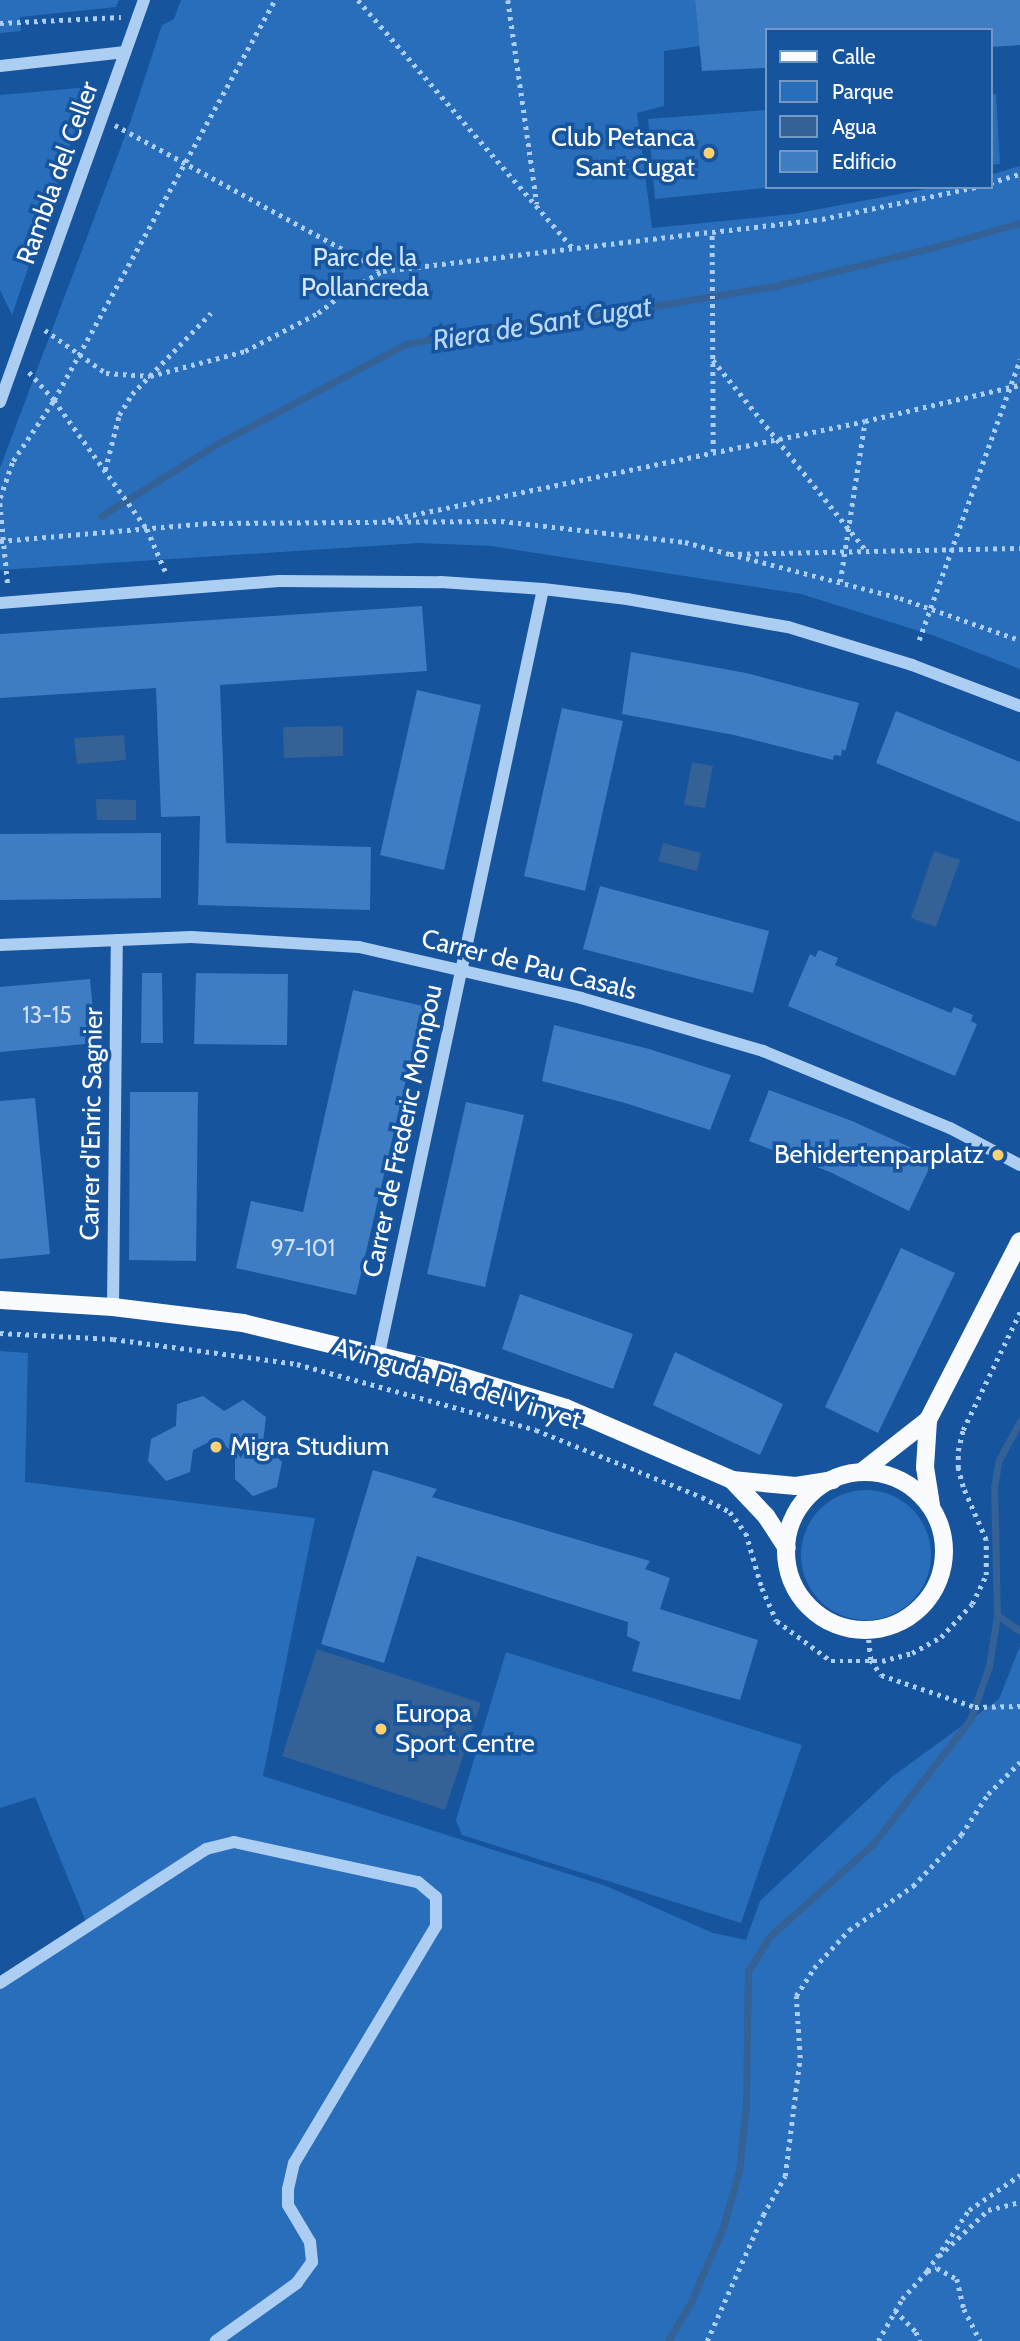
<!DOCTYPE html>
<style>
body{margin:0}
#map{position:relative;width:1020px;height:2341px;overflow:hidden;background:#16549d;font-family:Cabin,sans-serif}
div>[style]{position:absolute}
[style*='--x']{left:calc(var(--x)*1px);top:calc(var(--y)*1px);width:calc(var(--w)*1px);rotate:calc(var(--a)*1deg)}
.green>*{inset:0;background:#296ebb}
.round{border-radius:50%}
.water>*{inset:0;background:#346196}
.stream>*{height:7px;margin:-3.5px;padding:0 3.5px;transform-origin:3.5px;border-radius:3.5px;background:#346196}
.building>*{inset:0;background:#3e7dc4}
.path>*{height:4.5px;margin-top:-2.25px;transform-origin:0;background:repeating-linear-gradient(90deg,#adcef3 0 3.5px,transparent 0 8.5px)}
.minor>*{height:12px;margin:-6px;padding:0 6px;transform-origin:6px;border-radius:6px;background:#adcef3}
.major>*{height:18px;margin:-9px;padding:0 9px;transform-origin:9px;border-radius:9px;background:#f9fbff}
.major>.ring{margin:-9px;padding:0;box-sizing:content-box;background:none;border:18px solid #f9fbff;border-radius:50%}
.dots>*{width:19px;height:19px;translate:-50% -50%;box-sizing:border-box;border:4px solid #16549d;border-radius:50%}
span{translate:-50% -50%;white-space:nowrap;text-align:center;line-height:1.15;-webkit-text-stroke:7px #16549d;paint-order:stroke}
.number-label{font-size:23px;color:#cfdef0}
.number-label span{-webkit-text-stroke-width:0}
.poi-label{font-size:26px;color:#fff}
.right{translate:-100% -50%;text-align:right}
.left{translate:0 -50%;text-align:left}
.street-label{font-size:26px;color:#fff}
.park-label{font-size:26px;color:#d5e8fd}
.water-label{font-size:28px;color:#b9d8f9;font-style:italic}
.legend{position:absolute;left:765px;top:28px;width:228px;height:161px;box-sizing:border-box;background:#16549d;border:2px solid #7398c4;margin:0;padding:9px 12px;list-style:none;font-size:21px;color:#fff}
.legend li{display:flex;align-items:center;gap:14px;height:35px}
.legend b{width:35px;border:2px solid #7398c4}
</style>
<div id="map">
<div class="green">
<i style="clip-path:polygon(0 0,119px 0,116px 7px,20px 17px,21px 31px,0 33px)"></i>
<i style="clip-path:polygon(181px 0,695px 0,700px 46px,664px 51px,664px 106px,637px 113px,652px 228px,793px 214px,936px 187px,990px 187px,990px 175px,1020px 166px,1020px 669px,935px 636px,801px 594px,491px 546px,419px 543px,0 570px,0 468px,131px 120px,162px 25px,174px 19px)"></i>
<i style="clip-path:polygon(90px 87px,12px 315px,0 290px,0 95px)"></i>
<i style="clip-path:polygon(996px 94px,1000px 164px,990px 165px,990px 95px)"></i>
<i style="clip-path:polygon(766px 110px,766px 187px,774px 187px,655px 199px,648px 119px)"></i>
<i style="clip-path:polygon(0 1351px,28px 1353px,25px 1482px,315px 1518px,263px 1776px,606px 1886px,713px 1933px,746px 1940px,760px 1901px,893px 1776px,999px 1699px,1020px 1646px,1020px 2341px,0 2341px,0 1983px,88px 1927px,35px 1797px,0 1808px)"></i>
<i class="round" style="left:801px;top:1490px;width:130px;height:130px"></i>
<i style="clip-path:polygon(506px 1652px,802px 1745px,741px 1923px,462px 1835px,456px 1820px)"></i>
</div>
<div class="water">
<i style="clip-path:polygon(343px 726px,343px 756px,284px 758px,283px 727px)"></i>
<i style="clip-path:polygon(124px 735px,126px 760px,77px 764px,74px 738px)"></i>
<i style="clip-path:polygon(692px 762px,713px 766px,705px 808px,684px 805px)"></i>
<i style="clip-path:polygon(96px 799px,136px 800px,136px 820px,97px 820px)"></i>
<i style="clip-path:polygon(663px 843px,701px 853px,697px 871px,658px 861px)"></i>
<i style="clip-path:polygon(934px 851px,960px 860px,936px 927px,911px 918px)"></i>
<i style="clip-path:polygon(317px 1649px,481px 1703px,445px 1810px,282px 1756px)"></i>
</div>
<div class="stream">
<i style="--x:101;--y:516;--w:134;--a:-31.9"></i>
<i style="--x:215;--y:445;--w:216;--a:-27.9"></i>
<i style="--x:406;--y:344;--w:102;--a:-10.8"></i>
<i style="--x:506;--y:325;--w:94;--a:-6.1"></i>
<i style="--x:599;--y:315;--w:178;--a:-9.4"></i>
<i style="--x:775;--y:286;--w:161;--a:-13.7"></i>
<i style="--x:931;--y:248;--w:92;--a:-15.7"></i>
<i style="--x:997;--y:1615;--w:28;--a:35"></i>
<i style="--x:668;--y:2341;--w:45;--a:-59.5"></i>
<i style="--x:691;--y:2302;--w:82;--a:-66.9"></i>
<i style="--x:723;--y:2227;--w:58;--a:-74.1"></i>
<i style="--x:739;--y:2171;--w:65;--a:-83.9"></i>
<i style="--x:746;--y:2106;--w:135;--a:-89.2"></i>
<i style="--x:748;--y:1971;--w:41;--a:-57.8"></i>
<i style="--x:770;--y:1936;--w:138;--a:-41.8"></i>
<i style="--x:873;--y:1844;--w:157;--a:-52"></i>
<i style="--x:970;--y:1720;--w:57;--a:-70.6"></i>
<i style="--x:989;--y:1666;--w:52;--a:-81.1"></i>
<i style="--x:997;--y:1615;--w:128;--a:-91.3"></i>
<i style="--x:994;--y:1487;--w:27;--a:-80"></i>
<i style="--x:999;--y:1460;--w:44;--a:-61.7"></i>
</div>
<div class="building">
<i style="clip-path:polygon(695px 0,1020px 0,1020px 45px,990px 47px,990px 30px,766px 30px,766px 68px,702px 71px)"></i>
<i style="clip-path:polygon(422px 606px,427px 671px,220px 685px,226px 843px,371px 847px,370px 910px,198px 905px,200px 816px,161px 817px,156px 688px,0 698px,0 634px)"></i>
<i style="clip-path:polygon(631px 652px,746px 673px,859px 703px,845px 751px,842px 749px,841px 756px,834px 755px,833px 760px,734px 735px,622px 714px)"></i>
<i style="clip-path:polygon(417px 690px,481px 705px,444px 870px,380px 855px)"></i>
<i style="clip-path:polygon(562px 708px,623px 721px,585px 891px,524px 876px)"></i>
<i style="clip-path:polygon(896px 711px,1020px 762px,1020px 822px,876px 763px)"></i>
<i style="clip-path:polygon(161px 833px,161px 898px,0 900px,0 834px)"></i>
<i style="clip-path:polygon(600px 886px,769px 931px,753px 993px,583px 949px)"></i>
<i style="clip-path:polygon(819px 950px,838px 958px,835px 965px,951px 1013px,954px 1007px,973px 1015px,971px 1021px,977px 1024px,955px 1076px,788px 1006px,810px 954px,815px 957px)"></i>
<i style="clip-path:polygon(142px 973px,162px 973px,163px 1043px,141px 1043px)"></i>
<i style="clip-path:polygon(196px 973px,288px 974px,287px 1045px,194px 1044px)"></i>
<i style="clip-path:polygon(90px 979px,96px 1043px,0 1052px,0 987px)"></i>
<i style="clip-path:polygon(353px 990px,423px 1006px,356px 1295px,236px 1268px,251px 1201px,303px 1212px)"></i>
<i style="clip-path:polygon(554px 1025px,649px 1049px,731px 1075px,710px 1130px,625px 1103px,542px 1081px)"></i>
<i style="clip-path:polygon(769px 1090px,852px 1121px,934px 1158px,909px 1211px,830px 1172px,749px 1141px)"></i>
<i style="clip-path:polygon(130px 1092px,198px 1092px,196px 1261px,129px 1260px)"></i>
<i style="clip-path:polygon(35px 1098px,50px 1254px,0 1259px,0 1101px)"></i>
<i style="clip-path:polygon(466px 1102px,524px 1115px,485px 1287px,427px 1274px)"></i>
<i style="clip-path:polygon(901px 1248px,955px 1273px,878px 1433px,825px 1407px)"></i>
<i style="clip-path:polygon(520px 1294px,633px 1334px,613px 1389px,502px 1349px)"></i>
<i style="clip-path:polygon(675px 1352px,783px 1404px,760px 1455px,653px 1405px)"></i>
<i style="clip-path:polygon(203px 1396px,224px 1411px,243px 1400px,266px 1417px,263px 1443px,282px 1462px,277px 1487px,253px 1496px,235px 1479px,235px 1455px,217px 1438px,193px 1450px,190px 1472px,166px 1481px,148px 1461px,151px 1439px,176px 1426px,177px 1404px)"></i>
<i style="clip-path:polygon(373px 1470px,437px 1489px,432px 1497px,650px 1561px,645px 1569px,670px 1578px,660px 1609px,758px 1640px,740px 1700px,632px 1671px,640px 1642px,627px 1636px,628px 1622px,417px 1556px,384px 1663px,321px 1644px)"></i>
</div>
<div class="path">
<i style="--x:358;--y:0;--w:328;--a:49.1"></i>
<i style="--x:508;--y:0;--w:206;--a:81.9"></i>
<i style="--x:0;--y:23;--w:121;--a:-2.8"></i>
<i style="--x:115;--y:125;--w:305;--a:28.6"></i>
<i style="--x:383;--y:271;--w:331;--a:-6.8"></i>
<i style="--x:990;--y:183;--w:31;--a:-17"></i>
<i style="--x:45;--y:330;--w:75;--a:35.2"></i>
<i style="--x:106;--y:373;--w:44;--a:3.9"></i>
<i style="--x:150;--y:376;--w:98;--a:-14.7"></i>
<i style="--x:245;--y:351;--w:82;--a:-27.5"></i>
<i style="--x:318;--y:313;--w:37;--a:-38"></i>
<i style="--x:347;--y:290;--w:41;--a:-27.8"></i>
<i style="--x:713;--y:360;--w:243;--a:51.2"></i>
<i style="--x:29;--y:372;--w:38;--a:48"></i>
<i style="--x:54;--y:400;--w:159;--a:54.2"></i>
<i style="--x:147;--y:529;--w:50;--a:66.5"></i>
<i style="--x:713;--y:452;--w:220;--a:-90.3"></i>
<i style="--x:712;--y:232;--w:111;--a:-6.7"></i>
<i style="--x:822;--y:219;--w:157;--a:-11.7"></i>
<i style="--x:105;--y:470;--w:57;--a:-75.7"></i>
<i style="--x:119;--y:415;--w:25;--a:-58"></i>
<i style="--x:132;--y:394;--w:113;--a:-45.7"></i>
<i style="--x:0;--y:498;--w:39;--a:-71"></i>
<i style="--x:13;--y:461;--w:73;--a:-56.1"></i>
<i style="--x:54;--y:400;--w:457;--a:-61.1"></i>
<i style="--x:0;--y:503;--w:83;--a:84.5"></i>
<i style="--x:388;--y:520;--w:487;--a:-11.7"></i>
<i style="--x:865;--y:421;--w:159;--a:-13.1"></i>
<i style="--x:0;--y:541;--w:213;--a:-4.9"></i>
<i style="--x:212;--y:523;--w:289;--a:-0.4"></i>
<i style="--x:501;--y:521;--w:185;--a:6.5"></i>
<i style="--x:685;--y:542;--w:47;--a:14.9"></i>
<i style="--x:730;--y:554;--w:290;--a:-1.2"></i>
<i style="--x:738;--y:556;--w:167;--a:14.5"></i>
<i style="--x:900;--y:598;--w:127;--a:19.3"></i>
<i style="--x:840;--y:582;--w:163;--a:-81.2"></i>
<i style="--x:919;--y:640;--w:298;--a:-70.2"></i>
<i style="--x:0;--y:1333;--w:113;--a:3"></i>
<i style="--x:113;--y:1339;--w:186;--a:7.7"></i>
<i style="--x:297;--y:1364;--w:248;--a:15.4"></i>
<i style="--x:536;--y:1430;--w:179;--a:22"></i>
<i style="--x:702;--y:1497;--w:32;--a:28"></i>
<i style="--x:730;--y:1512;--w:26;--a:53"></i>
<i style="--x:746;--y:1533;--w:57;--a:73.8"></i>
<i style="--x:762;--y:1588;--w:36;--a:66"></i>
<i style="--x:777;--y:1621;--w:67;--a:36.5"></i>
<i style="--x:831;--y:1661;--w:51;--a:0"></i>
<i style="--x:882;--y:1661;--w:31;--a:-15"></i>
<i style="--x:912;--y:1653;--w:33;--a:-29"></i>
<i style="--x:941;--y:1637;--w:45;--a:-46.8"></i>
<i style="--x:972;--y:1604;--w:32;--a:-64"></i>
<i style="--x:986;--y:1575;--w:35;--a:-90"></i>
<i style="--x:986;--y:1540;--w:58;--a:-113.5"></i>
<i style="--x:963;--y:1487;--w:20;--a:-105"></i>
<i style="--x:958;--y:1468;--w:17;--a:-90"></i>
<i style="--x:958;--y:1451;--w:22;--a:-77"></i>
<i style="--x:963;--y:1430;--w:131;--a:-64.2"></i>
<i style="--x:868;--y:1631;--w:29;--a:84"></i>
<i style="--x:871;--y:1660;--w:18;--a:56"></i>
<i style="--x:881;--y:1675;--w:99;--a:18.8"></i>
<i style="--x:975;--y:1707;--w:45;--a:-1.3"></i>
<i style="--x:939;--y:2256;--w:67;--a:-43.2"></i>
<i style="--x:988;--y:2210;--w:33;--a:-14"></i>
<i style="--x:927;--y:2271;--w:10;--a:-17"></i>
<i style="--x:937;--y:2268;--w:23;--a:29"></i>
<i style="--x:957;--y:2279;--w:31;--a:77"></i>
<i style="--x:964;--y:2309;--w:36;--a:63"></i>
<i style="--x:895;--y:2310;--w:30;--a:46"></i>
<i style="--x:916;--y:2332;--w:10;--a:66"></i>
<i style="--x:707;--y:2341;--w:138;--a:-66"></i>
<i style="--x:763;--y:2215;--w:45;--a:-60.6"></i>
<i style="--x:785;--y:2176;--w:119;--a:-82.8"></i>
<i style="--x:800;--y:2058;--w:62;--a:-93.7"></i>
<i style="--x:796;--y:1996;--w:33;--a:-57"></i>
<i style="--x:814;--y:1968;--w:52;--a:-47.4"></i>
<i style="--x:849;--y:1930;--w:78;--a:-34.5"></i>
<i style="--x:913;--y:1886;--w:70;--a:-46.7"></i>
<i style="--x:961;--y:1835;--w:49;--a:-56.6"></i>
<i style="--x:988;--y:1794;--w:45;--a:-45"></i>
<i style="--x:878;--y:2341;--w:48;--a:-60.3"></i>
<i style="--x:902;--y:2299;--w:38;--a:-48"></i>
<i style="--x:927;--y:2271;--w:74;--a:-55.5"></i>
<i style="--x:969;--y:2210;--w:62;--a:-34.5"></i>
</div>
<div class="minor">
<i style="--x:0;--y:66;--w:126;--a:-6.4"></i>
<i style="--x:0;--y:402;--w:427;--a:-70.3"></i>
<i style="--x:0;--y:603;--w:280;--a:-4.5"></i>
<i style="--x:279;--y:581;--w:162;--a:0.4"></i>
<i style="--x:441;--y:582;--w:102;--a:3.9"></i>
<i style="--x:543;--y:589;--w:85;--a:6.8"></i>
<i style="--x:627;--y:599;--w:163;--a:9.9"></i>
<i style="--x:788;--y:627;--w:130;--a:17"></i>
<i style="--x:912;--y:665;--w:116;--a:20.8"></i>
<i style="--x:0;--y:945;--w:191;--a:-2.4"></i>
<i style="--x:191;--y:937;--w:168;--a:3.4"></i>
<i style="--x:359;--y:947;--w:228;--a:12.9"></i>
<i style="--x:581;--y:998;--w:190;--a:16.2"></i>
<i style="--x:763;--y:1051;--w:202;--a:22.4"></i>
<i style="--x:950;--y:1128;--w:79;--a:27.9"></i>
<i style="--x:113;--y:1307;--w:367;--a:-89.4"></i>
<i style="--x:379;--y:1354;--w:782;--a:-77.9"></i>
<i style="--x:0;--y:1983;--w:246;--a:-33"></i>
<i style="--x:206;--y:1849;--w:29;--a:-14"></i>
<i style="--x:234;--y:1842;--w:188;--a:12.3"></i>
<i style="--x:418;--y:1882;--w:23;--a:40"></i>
<i style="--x:436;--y:1897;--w:29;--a:90"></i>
<i style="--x:436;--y:1926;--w:276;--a:120.9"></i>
<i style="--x:294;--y:2163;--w:27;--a:103"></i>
<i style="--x:288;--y:2189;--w:16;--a:90"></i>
<i style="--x:288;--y:2205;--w:43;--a:59.3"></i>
<i style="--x:310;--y:2242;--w:20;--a:84"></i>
<i style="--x:312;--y:2262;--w:26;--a:126"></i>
<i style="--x:297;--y:2283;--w:100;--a:144.4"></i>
</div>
<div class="major">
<i style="--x:0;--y:1300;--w:113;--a:3.5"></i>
<i style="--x:113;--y:1307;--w:131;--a:7"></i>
<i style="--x:243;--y:1323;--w:213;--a:13.6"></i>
<i style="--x:450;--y:1373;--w:121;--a:16.8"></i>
<i style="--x:566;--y:1408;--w:181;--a:23.4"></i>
<i style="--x:732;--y:1480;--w:64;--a:5.4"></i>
<i style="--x:796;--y:1486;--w:37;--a:-9"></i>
<i style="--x:864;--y:1470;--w:81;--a:-38"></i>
<i class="ring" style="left:786px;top:1472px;width:140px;height:140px"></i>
<i style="--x:732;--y:1480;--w:50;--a:46.6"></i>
<i style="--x:766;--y:1516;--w:38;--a:57"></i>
<i style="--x:931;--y:1505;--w:38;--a:-99"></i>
<i style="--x:925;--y:1467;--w:47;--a:-86.3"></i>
<i style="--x:928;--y:1420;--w:201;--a:-62.8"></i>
</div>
<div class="dots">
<i style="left:709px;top:153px;background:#ffd26f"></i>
<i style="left:998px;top:1155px;background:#ffd26f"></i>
<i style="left:216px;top:1447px;background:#ffd26f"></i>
<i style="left:381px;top:1729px;background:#ffd26f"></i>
</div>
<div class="number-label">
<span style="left:47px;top:1015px">13-15</span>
<span style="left:303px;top:1248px">97-101</span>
</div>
<div class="poi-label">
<span class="right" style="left:695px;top:153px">Club Petanca<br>Sant Cugat</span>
<span class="right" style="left:984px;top:1155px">Behidertenparplatz</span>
<span class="left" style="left:230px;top:1447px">Migra Studium</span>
<span class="left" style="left:395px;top:1729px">Europa<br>Sport Centre</span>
</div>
<div class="street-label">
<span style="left:58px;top:173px;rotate:-70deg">Rambla del Celler</span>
<span style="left:529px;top:965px;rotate:14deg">Carrer de Pau Casals</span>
<span style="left:92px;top:1124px;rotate:-89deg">Carrer d'Enric Sagnier</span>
<span style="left:403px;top:1131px;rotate:-78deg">Carrer de Frederic Mompou</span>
<span style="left:457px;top:1384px;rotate:17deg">Avinguda Pla del Vinyet</span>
</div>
<div class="park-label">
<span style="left:365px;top:273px">Parc de la<br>Pollancreda</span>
</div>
<div class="water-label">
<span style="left:542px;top:323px;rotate:-9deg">Riera de Sant Cugat</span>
</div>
<ul class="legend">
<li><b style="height:9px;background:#f9fbff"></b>Calle</li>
<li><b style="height:19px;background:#296ebb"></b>Parque</li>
<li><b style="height:19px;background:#346196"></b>Agua</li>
<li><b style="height:19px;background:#3e7dc4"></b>Edificio</li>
</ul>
</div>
